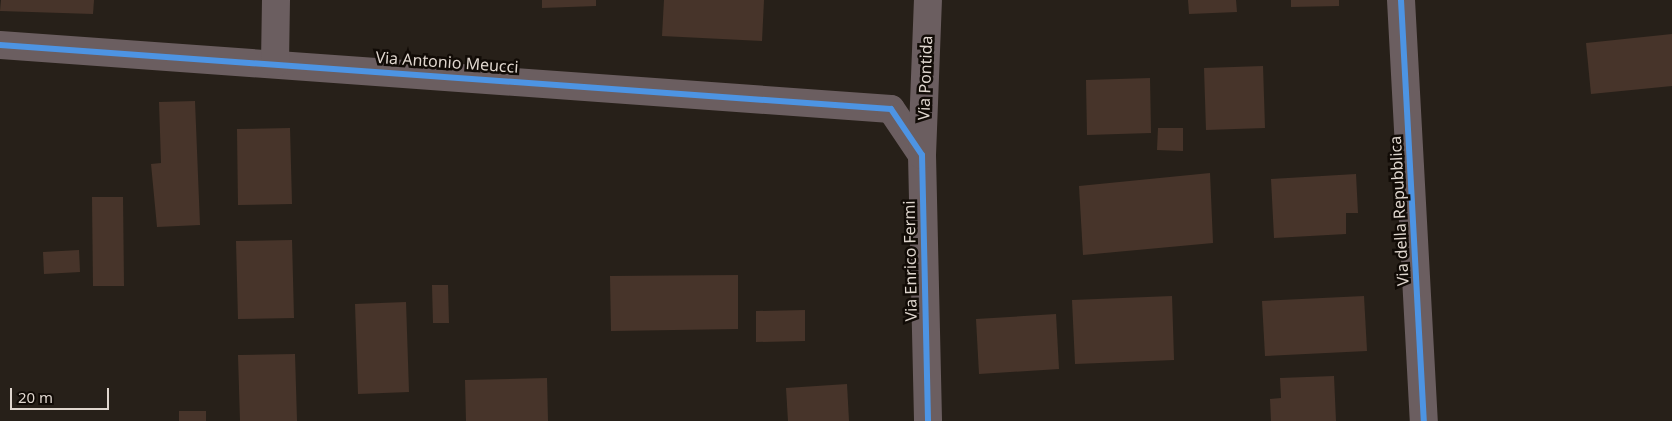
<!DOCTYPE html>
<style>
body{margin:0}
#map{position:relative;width:1672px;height:421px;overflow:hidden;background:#272019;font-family:"Noto Sans",sans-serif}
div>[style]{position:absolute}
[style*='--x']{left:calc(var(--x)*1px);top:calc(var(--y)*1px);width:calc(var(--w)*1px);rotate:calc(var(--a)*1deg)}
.building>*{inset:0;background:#47342a}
.minor>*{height:28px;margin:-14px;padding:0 14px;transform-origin:14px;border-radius:14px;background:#6b5e60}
.cycleway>*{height:6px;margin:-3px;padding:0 3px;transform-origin:3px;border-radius:3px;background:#4d94e3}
span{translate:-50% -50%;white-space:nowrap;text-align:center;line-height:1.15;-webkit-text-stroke:5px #110b06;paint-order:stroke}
.street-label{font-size:16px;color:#dfd6ce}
.scale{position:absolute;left:10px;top:388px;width:99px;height:22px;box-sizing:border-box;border:2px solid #dfd6ce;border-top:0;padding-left:6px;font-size:15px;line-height:18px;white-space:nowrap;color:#dfd6ce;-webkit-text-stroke:4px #110b06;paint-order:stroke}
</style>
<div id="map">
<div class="building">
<i style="clip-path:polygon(1px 0,94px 0,93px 14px,0 11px)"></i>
<i style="clip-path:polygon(542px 0,596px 0,596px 6px,542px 8px)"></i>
<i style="clip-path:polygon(664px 0,764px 0,762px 41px,662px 36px)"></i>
<i style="clip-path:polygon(1188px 0,1236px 0,1237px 12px,1189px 14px)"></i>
<i style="clip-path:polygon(1291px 0,1339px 0,1339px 6px,1291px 7px)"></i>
<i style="clip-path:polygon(1672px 34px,1672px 86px,1591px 94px,1586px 43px)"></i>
<i style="clip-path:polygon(1263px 66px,1265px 128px,1206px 130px,1204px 68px)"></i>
<i style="clip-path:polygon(1150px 78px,1151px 133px,1087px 135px,1086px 80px)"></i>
<i style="clip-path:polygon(195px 101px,200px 225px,157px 227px,151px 164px,161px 163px,159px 102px)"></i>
<i style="clip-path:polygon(290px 128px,292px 204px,238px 205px,237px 129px)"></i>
<i style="clip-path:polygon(1158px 128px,1183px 128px,1183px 151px,1157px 150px)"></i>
<i style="clip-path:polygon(1210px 173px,1213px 243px,1083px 255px,1079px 186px)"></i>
<i style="clip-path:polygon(1356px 174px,1358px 213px,1346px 213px,1346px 234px,1274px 238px,1271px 179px)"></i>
<i style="clip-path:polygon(92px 197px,123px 197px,124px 286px,93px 286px)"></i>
<i style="clip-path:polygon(292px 240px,294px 318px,238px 319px,236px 241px)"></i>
<i style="clip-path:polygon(79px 250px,80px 272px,44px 274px,43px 252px)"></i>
<i style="clip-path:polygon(738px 275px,738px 329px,611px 331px,610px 276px)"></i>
<i style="clip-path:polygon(432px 285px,448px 285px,449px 323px,433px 323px)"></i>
<i style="clip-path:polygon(1172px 296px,1174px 360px,1075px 364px,1072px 300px)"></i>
<i style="clip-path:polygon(1364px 296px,1367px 351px,1265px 356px,1262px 301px)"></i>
<i style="clip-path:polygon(406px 302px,409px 392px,358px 394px,355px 304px)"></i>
<i style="clip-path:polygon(805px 310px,805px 341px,756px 342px,756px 311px)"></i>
<i style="clip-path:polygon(1056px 314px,1059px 369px,979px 374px,976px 319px)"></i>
<i style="clip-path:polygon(295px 354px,297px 421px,240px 421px,238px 355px)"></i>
<i style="clip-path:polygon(1334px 376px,1336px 421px,1271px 421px,1270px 399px,1281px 398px,1280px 378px)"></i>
<i style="clip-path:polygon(547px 378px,548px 421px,466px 421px,465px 380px)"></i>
<i style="clip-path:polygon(847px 384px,849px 421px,788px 421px,786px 388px)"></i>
<i style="clip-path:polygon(179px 411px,206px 411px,206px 421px,179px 421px)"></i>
</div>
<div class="minor">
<i style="--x:1401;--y:0;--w:422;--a:86.9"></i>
<i style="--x:0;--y:45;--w:893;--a:4.11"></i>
<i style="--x:891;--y:109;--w:55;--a:56"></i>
<i style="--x:922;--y:155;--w:266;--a:88.7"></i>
<i style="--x:275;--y:63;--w:63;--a:-89.1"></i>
<i style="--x:922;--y:155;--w:155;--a:-87.8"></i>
</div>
<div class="cycleway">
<i style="--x:1401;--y:0;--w:422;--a:86.9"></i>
<i style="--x:0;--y:45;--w:893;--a:4.11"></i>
<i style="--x:891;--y:109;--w:55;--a:56"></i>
<i style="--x:922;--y:155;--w:266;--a:88.7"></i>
</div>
<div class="street-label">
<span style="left:447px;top:62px;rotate:4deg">Via Antonio Meucci</span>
<span style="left:925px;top:78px;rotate:-88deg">Via Pontida</span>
<span style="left:1399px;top:211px;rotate:-93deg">Via della Repubblica</span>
<span style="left:910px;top:261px;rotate:-91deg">Via Enrico Fermi</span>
</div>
<div class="scale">20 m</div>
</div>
